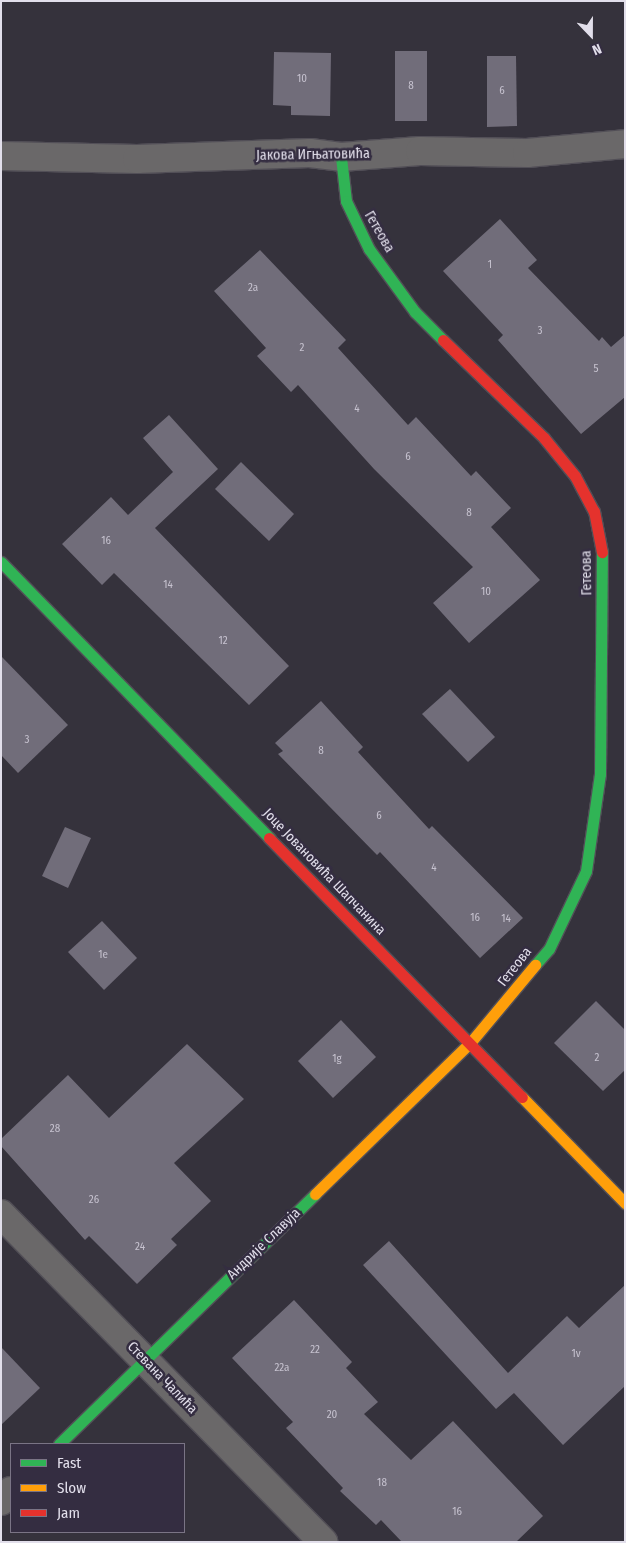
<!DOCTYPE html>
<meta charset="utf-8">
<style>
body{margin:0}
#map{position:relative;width:626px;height:1543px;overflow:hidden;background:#35323c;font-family:"Fira Sans Condensed",sans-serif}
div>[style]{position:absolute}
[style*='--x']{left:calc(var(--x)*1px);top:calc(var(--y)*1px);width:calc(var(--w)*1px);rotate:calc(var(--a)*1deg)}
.building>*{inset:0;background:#716d7a}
.roads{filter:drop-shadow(1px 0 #524f57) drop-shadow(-1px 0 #524f57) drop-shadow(0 1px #524f57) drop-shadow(0 -1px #524f57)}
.street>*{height:28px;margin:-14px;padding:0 14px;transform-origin:14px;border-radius:14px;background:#6a6869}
.fast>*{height:11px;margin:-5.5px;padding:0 5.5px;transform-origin:5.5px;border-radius:5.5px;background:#30b455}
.slow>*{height:11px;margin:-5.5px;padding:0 5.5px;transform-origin:5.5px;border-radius:5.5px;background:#ff9f0a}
.jam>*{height:11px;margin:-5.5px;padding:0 5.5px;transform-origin:5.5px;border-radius:5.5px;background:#e5322d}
span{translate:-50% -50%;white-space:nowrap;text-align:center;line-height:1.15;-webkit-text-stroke:5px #342d41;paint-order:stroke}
.number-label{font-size:11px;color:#c6c2cf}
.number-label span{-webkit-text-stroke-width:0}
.street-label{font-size:14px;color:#e2dfeb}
.frame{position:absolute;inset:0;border:2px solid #e2dfeb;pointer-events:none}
.legend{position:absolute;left:10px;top:1443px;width:175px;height:90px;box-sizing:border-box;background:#342d41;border:1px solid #7a7485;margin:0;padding:6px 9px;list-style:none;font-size:15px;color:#e2dfeb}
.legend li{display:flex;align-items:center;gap:10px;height:25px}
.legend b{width:25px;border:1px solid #7a7485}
.north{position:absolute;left:566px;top:10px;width:50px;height:50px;-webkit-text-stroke:4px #342d41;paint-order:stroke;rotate:158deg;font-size:14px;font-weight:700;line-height:20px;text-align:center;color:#e2dfeb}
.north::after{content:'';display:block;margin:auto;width:18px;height:22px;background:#e2dfeb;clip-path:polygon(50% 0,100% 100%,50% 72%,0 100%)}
</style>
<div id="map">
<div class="building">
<i style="clip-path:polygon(395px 51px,427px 51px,427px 121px,395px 121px)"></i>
<i style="clip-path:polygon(274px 52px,331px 53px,330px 116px,291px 115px,291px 106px,273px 105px)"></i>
<i style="clip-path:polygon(487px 56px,516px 56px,517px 126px,487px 127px)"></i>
<i style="clip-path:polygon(500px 219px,537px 260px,528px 268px,599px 341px,602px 337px,611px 347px,625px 335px,625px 397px,581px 434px,498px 340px,503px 335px,443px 271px)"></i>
<i style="clip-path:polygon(260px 250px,346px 340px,338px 348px,408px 425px,416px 417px,471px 476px,476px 471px,511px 508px,491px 527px,540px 580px,469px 643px,433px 603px,473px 567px,374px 469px,298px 385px,291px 392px,257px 356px,266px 348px,214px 291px)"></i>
<i style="clip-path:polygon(169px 415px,218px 469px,155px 528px,289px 666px,249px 705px,114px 573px,102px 585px,62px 544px,111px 497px,128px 515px,173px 472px,143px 438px)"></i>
<i style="clip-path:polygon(241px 462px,294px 514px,269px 541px,215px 489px)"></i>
<i style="clip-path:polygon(1px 656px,68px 725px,18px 773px,1px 755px)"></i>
<i style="clip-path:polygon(450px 689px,495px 737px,468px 762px,422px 714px)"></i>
<i style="clip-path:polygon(321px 701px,363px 747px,358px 752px,429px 829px,432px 826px,523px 918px,480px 958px,380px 852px,377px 855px,278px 754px,283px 751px,275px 743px)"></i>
<i style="clip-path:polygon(65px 827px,91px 838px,68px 888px,42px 876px)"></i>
<i style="clip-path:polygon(102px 921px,137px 958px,104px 990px,68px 952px)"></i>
<i style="clip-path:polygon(596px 1001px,625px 1030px,625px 1070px,603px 1091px,554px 1043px)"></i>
<i style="clip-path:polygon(341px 1020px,376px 1057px,333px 1098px,298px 1061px)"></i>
<i style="clip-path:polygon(187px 1044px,244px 1099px,174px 1163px,211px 1201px,171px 1239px,177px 1245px,137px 1284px,89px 1236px,85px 1240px,1px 1146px,1px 1139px,68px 1075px,109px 1118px)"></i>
<i style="clip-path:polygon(389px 1241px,508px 1373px,567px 1316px,579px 1328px,625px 1285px,625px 1386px,563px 1445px,514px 1393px,496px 1409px,363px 1265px)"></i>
<i style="clip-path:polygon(294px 1300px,352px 1362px,346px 1368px,378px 1402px,364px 1414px,411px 1460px,453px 1421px,543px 1516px,516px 1542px,402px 1542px,381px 1520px,376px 1525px,340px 1491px,343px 1488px,286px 1428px,293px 1422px,232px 1358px)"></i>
<i style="clip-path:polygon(1px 1347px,40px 1388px,1px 1425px)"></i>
</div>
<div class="roads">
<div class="street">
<i style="--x:1;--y:156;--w:136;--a:1.3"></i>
<i style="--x:137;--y:159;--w:173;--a:-2"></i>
<i style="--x:310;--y:153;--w:31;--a:7"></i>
<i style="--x:341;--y:157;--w:79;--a:-4.3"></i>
<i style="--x:420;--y:151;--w:107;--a:1.1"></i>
<i style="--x:527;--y:153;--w:98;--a:-5.2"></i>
<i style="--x:1;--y:1214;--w:460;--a:45.5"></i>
<i style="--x:1;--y:1501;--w:14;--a:-45"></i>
</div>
<div class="fast">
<i style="--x:341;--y:157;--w:44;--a:83.5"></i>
<i style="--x:346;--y:201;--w:53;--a:64.4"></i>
<i style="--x:369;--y:249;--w:78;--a:53.9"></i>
<i style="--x:415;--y:312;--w:40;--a:45"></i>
<i style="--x:1;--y:562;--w:385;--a:45.8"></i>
<i style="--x:535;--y:965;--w:21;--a:-49"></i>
<i style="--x:549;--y:949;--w:86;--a:-64.6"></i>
<i style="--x:586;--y:871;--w:98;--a:-81.8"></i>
<i style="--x:600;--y:774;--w:222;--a:-89.5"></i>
<i style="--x:59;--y:1444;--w:358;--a:-44.3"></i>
</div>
<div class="slow">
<i style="--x:522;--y:1097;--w:148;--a:45.8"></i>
<i style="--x:315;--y:1194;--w:216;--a:-44.3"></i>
<i style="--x:470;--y:1043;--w:102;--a:-50.2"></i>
</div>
<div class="jam">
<i style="--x:443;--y:340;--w:141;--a:44.1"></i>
<i style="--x:544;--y:438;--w:49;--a:50.8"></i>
<i style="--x:575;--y:476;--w:40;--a:62"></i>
<i style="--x:594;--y:511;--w:42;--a:79"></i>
<i style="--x:269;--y:838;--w:362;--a:45.7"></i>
</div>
</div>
<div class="number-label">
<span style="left:302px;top:79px">10</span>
<span style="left:411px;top:86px">8</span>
<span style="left:502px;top:91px">6</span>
<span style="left:490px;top:265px">1</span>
<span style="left:253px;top:288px">2a</span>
<span style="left:540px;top:331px">3</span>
<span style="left:302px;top:348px">2</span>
<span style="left:596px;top:369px">5</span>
<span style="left:357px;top:409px">4</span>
<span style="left:408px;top:457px">6</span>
<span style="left:469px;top:513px">8</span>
<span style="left:106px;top:541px">16</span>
<span style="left:168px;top:585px">14</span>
<span style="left:486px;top:592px">10</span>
<span style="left:223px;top:641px">12</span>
<span style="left:27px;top:740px">3</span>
<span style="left:321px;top:751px">8</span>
<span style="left:379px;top:816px">6</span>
<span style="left:434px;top:868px">4</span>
<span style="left:475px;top:918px">16</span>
<span style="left:506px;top:919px">14</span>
<span style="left:103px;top:955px">1e</span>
<span style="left:597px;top:1058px">2</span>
<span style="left:337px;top:1059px">1g</span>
<span style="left:55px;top:1129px">28</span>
<span style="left:94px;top:1200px">26</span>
<span style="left:140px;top:1247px">24</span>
<span style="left:315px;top:1350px">22</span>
<span style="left:576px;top:1354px">1v</span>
<span style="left:282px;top:1368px">22a</span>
<span style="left:332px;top:1415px">20</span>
<span style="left:382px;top:1483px">18</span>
<span style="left:457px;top:1512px">16</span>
</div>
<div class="street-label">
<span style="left:313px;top:155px;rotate:-1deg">Јакова Игњатовића</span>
<span style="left:379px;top:232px;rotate:60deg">Гетеова</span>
<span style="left:587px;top:573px;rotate:-91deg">Гетеова</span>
<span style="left:324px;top:872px;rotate:46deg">Јоце Јовановића Шапчанина</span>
<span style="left:515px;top:967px;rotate:-52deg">Гетеова</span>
<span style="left:264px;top:1244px;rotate:-44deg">Андрије Славуја</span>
<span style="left:162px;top:1378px;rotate:46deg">Стевана Чалића</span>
</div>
<div class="frame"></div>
<ul class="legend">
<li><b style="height:6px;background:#30b455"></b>Fast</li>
<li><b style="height:6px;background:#ff9f0a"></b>Slow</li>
<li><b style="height:6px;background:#e5322d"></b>Jam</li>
</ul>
<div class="north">N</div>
</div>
